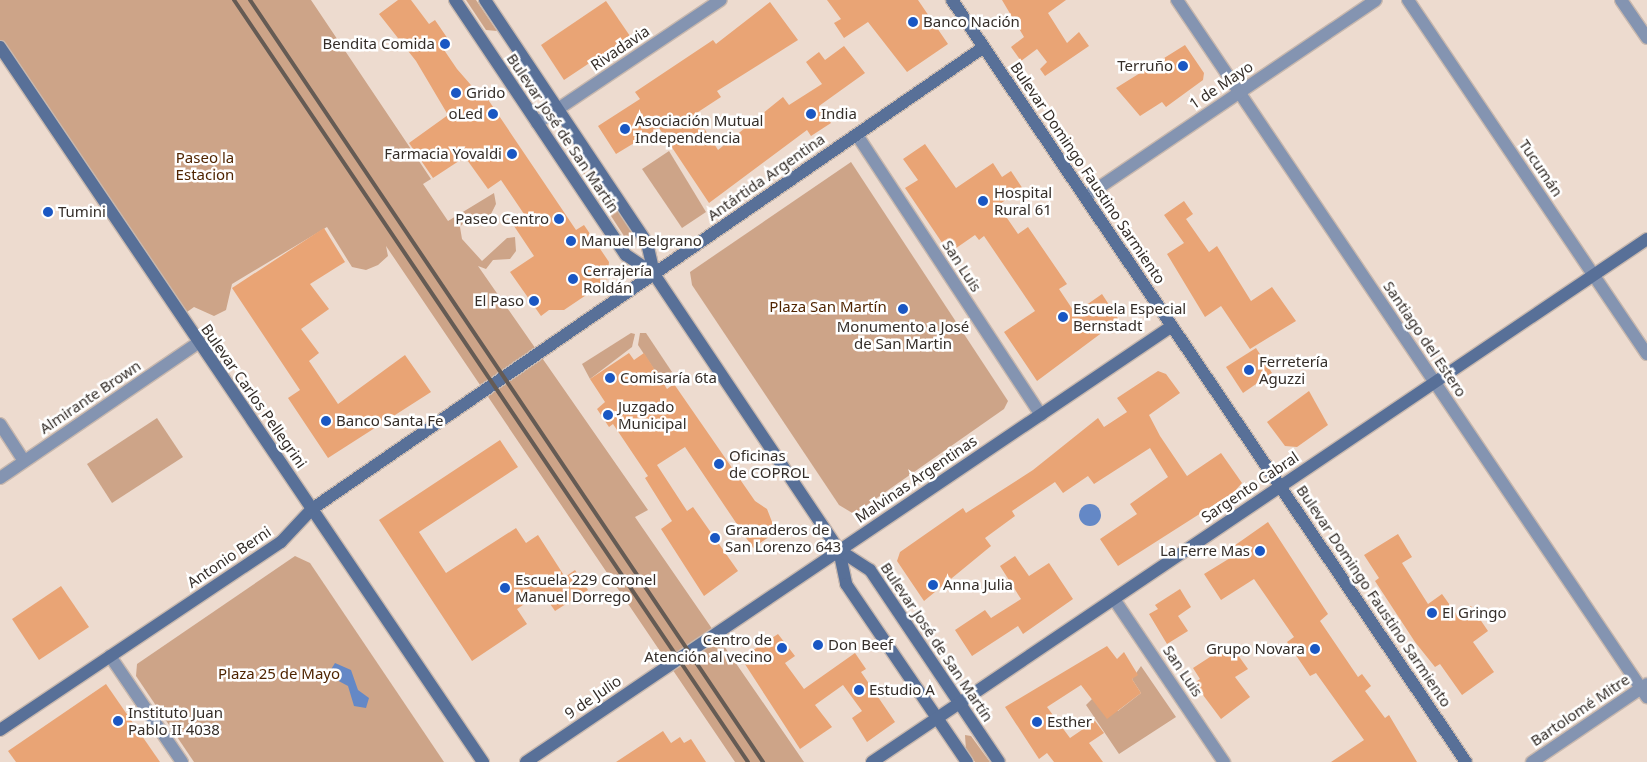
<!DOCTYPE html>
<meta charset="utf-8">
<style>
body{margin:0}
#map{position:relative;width:1647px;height:762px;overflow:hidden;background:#eddbcf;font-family:"Noto Sans",sans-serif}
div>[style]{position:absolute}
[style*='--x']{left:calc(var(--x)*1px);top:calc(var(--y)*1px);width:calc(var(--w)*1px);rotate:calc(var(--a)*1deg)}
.green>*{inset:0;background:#cda488}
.water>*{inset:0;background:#6488c6}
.round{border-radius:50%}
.building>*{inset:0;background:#e9a475}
.roads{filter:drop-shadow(1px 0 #c8b8ae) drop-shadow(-1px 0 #c8b8ae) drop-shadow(0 1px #c8b8ae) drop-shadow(0 -1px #c8b8ae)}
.street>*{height:12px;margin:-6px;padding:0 6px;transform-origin:6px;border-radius:6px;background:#8494b1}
.secondary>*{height:12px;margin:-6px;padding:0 6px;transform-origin:6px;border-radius:6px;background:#587098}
.rail>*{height:4px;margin:-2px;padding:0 2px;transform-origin:2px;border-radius:2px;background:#655b54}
.dots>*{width:14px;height:14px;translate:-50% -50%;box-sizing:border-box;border:2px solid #fff;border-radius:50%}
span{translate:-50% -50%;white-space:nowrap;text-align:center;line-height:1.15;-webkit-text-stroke:5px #fff;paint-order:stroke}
.poi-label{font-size:15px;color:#352e29}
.left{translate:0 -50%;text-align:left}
.right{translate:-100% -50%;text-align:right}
.street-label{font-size:15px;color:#352e29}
.park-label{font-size:15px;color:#4f2400}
</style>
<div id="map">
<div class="green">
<i style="clip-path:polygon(0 0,311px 0,431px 179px,423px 184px,448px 221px,494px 193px,496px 204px,491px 214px,465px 221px,460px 227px,462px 239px,482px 261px,507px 238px,515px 237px,516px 251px,510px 259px,493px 260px,486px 269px,478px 266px,648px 510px,635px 517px,804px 762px,735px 762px,386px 246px,388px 256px,378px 265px,366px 270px,352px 267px,327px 227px,232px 284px,226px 310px,214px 316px,194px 307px,180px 317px,0 47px)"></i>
<i style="clip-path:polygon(466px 0,476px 0,497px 31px,486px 30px)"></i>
<i style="clip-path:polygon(550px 122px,597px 191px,607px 195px,633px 234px,626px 239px)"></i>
<i style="clip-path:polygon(669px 151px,706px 212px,682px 228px,642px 169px)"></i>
<i style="clip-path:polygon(851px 162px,1008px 401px,1004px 409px,854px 514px,839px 505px,692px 285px,690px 272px)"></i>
<i style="clip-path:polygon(631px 333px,635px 334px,632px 347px,590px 379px,582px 364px)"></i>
<i style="clip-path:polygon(640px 333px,646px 333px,674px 375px,663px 383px,638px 345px)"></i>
<i style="clip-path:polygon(157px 418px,183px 457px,112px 503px,87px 464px)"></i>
<i style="clip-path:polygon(295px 556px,310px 563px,444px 762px,194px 762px,136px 676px,137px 664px)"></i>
<i style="clip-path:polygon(1141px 666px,1176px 717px,1119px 754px,1086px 705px,1092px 699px,1118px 711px,1141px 693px,1132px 679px)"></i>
<i style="clip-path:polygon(965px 735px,971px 736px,990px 762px,975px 762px,966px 750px)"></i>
</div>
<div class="water">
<i class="round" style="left:1079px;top:504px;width:22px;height:22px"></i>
<i style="clip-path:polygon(335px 663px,351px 670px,358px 690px,369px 698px,366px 708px,354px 706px,348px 686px,333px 678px,330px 671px)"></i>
</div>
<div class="building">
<i style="clip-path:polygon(398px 0,411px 0,429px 24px,435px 20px,448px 39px,440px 44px,457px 69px,484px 100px,487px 98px,576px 230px,584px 225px,609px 262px,607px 281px,564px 310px,549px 310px,541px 316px,510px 272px,534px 256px,512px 223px,524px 214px,501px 180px,488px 189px,465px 157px,433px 178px,409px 143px,448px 115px,416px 61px,379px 14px)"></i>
<i style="clip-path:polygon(827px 0,918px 0,948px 44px,907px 72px,868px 22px,844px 38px,834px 23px,841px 19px)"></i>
<i style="clip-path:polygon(1002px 0,1066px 0,1048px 13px,1067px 43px,1079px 32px,1089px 46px,1045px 76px,1040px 69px,1047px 62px,1037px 49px,1021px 61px,1011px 47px,1024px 37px)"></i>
<i style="clip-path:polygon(606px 1px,630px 36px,564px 80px,541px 45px)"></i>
<i style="clip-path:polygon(770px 2px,798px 40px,717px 91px,721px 97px,695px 114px,718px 150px,783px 97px,789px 105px,822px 84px,806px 62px,819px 52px,825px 60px,844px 46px,865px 73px,819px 106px,831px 123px,811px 136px,807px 130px,709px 203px,659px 128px,616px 154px,598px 126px,640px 99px,635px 92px,713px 40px,716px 44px)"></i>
<i style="clip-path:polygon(1185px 45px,1204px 73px,1203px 80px,1166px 107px,1162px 102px,1140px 116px,1116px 88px)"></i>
<i style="clip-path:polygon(925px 144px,956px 188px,993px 163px,1002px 177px,1011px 171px,1023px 189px,998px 205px,1018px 234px,1028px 227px,1067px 284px,1059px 289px,1075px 313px,1102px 294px,1119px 320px,1037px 381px,1004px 332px,1035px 311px,984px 236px,979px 240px,975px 235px,949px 253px,905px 188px,918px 180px,903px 159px)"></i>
<i style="clip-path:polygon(1184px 201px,1193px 214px,1186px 219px,1209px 252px,1217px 246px,1251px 301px,1272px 287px,1296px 321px,1250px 349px,1221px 306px,1205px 317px,1167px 254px,1184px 243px,1164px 215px)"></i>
<i style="clip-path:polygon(324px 228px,345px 262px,310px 284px,329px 309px,301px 329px,319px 353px,309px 361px,338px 404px,405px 355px,431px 392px,328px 458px,288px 398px,300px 390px,232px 288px)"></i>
<i style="clip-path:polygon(1256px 348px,1272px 373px,1243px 393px,1226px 367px)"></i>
<i style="clip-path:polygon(629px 353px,634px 360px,644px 353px,667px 389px,674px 384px,755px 501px,767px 509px,776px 532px,753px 548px,685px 447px,657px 465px,687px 511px,693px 507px,738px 571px,704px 596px,661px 529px,672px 521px,645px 478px,648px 476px,613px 424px,609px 427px,597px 409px,605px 402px,590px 379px)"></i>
<i style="clip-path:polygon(1158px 371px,1166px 374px,1180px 393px,1149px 415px,1160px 436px,1187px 476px,1221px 453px,1242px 483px,1234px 492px,1118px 566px,1100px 539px,1137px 514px,1130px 504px,1168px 477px,1150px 448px,1094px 484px,1088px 476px,1063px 493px,1055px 482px,1012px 511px,1015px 516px,985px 538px,991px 546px,924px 601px,897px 561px,900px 552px,963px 508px,966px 513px,1033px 470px,1098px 418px,1104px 427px,1127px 412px,1117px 398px)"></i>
<i style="clip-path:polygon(1309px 391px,1328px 425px,1297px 447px,1285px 446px,1267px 422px)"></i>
<i style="clip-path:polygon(500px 440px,518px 467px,419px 532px,446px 573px,516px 528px,526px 543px,538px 535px,565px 577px,575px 570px,588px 590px,555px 611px,542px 592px,517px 609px,527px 624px,472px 661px,379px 520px)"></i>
<i style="clip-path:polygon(1268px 522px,1328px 614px,1320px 621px,1358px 677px,1362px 674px,1371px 686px,1365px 691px,1385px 718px,1389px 715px,1417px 762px,1331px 762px,1364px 740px,1316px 673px,1310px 676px,1287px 642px,1294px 637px,1254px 579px,1221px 600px,1204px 574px,1235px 555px,1231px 548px)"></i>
<i style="clip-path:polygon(1398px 534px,1412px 557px,1402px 563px,1428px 604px,1442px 594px,1457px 615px,1471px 606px,1488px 631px,1473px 642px,1494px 672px,1462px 695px,1440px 664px,1435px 667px,1415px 642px,1375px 581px,1379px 578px,1364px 555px)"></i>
<i style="clip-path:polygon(1015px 556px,1029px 576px,1049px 563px,1073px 599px,1023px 634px,1018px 626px,972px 656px,955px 630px,985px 610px,991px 618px,1021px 599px,1000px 566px)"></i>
<i style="clip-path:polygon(61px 586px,89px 627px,39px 660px,12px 619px)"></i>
<i style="clip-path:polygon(1180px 589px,1191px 607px,1178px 616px,1188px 631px,1167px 644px,1149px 614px,1158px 609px,1155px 605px)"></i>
<i style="clip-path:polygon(778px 634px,795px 656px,785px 663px,804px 689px,855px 653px,866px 669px,861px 672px,895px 722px,867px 742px,852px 718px,862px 711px,843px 685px,815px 705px,832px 727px,800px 749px,741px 658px)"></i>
<i style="clip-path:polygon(1230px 644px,1248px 669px,1235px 677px,1250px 697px,1221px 719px,1194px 683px,1200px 679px,1193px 668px)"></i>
<i style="clip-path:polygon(1107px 646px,1117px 659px,1124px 652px,1138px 675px,1132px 679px,1141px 693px,1107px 719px,1081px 685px,1047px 707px,1070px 738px,1095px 721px,1104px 733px,1089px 743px,1103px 762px,1054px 762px,1047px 753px,1039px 759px,1005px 707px)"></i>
<i style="clip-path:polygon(106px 684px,160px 762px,16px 762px,8px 751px)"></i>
<i style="clip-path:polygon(663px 731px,671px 743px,680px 737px,684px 743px,691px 739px,706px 762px,616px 762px)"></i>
</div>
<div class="roads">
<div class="street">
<i style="--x:1177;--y:0;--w:841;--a:56.01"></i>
<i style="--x:1408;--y:0;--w:427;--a:56"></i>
<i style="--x:1621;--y:0;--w:46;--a:55.6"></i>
<i style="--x:537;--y:123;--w:221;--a:-33.8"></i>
<i style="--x:857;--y:135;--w:335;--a:56.7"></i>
<i style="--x:1085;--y:197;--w:351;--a:-34.1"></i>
<i style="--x:0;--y:424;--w:44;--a:57"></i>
<i style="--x:0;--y:478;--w:240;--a:-34.3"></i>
<i style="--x:1114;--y:599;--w:197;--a:56"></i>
<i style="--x:110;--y:656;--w:128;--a:55.8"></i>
<i style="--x:1532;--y:762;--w:139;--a:-34.1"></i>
</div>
<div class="secondary">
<i style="--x:455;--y:0;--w:307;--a:56.2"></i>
<i style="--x:626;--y:255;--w:34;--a:34"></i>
<i style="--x:485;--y:0;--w:292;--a:56.3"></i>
<i style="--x:647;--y:243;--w:32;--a:77"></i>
<i style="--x:654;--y:274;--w:332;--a:56.2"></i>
<i style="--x:839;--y:550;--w:35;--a:78"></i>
<i style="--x:846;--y:584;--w:215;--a:55.8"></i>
<i style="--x:952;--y:0;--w:919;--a:56"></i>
<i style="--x:0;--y:47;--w:863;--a:55.96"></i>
<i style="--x:839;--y:550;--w:37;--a:33"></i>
<i style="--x:870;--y:570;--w:231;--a:56.1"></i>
<i style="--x:0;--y:730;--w:338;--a:-33.8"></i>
<i style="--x:281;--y:542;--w:45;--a:-46.8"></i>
<i style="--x:312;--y:509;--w:815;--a:-34.51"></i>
<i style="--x:526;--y:762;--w:779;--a:-34.02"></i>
<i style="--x:872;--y:762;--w:935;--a:-34.01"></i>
</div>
</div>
<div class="rail">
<i style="--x:234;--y:0;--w:919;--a:56"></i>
<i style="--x:250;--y:0;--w:919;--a:56.05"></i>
</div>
<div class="dots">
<i style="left:913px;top:22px;background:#1a57c3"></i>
<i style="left:445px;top:44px;background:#1a57c3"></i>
<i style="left:1183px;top:66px;background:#1a57c3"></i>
<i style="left:456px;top:93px;background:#1a57c3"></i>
<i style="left:493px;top:114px;background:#1a57c3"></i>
<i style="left:811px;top:114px;background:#1a57c3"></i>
<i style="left:625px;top:129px;background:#1a57c3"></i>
<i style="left:512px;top:154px;background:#1a57c3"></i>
<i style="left:983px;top:201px;background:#1a57c3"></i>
<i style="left:48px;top:212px;background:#1a57c3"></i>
<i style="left:559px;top:219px;background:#1a57c3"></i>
<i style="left:571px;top:241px;background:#1a57c3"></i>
<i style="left:573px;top:279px;background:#1a57c3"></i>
<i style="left:534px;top:301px;background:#1a57c3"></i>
<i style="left:903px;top:309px;background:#1a57c3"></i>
<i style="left:1063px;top:317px;background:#1a57c3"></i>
<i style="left:1249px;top:370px;background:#1a57c3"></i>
<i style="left:610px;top:378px;background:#1a57c3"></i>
<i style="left:608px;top:415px;background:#1a57c3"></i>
<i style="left:326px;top:421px;background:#1a57c3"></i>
<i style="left:719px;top:464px;background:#1a57c3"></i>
<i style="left:715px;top:538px;background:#1a57c3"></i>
<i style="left:1260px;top:551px;background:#1a57c3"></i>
<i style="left:933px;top:585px;background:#1a57c3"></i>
<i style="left:505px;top:588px;background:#1a57c3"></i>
<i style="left:1432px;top:613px;background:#1a57c3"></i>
<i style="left:818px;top:645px;background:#1a57c3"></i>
<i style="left:782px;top:648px;background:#1a57c3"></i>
<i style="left:1315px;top:649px;background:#1a57c3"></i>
<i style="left:859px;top:690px;background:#1a57c3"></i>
<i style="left:118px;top:721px;background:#1a57c3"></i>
<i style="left:1037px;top:722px;background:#1a57c3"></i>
</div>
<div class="poi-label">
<span class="left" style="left:923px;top:22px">Banco Nación</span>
<span class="right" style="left:435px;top:44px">Bendita Comida</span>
<span class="right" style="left:1173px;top:66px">Terruño</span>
<span class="left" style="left:466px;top:93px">Grido</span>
<span class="right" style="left:483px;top:114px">oLed</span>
<span class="left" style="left:821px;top:114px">India</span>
<span class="left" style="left:635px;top:129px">Asociación Mutual<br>Independencia</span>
<span class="right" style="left:502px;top:154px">Farmacia Yovaldi</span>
<span class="left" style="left:994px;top:201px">Hospital<br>Rural 61</span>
<span class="left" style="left:58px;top:212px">Tumini</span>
<span class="right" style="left:549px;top:219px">Paseo Centro</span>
<span class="left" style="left:581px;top:241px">Manuel Belgrano</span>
<span class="left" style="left:583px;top:279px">Cerrajería<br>Roldán</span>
<span class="right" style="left:524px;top:301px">El Paso</span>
<span class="left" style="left:1073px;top:317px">Escuela Especial<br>Bernstadt</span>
<span style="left:903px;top:335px">Monumento a José<br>de San Martin</span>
<span class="left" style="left:1259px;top:370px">Ferretería<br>Aguzzi</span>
<span class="left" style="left:620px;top:378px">Comisaría 6ta</span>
<span class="left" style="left:618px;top:415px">Juzgado<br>Municipal</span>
<span class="left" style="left:336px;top:421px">Banco Santa Fe</span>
<span class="left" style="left:729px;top:464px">Oficinas<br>de COPROL</span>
<span class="left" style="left:725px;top:538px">Granaderos de<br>San Lorenzo 643</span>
<span class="right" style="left:1250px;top:551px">La Ferre Mas</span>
<span class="left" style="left:515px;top:588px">Escuela 229 Coronel<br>Manuel Dorrego</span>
<span class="left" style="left:943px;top:585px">Anna Julia</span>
<span class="left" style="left:1442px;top:613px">El Gringo</span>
<span class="right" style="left:772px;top:648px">Centro de<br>Atención al vecino</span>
<span class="left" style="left:828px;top:645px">Don Beef</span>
<span class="right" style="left:1305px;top:649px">Grupo Novara</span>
<span class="left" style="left:869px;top:690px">Estudio A</span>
<span class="left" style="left:128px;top:721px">Instituto Juan<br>Pablo II 4038</span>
<span class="left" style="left:1047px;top:722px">Esther</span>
</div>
<div class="street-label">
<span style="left:620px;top:48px;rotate:-34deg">Rivadavia</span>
<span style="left:1221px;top:85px;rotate:-34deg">1 de Mayo</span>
<span style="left:563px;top:133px;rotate:56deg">Bulevar José de San Martín</span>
<span style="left:1541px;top:168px;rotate:56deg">Tucumán</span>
<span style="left:1088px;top:173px;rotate:56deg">Bulevar Domingo Faustino Sarmiento</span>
<span style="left:766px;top:177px;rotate:-35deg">Antártida Argentina</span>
<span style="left:962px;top:266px;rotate:57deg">San Luis</span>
<span style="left:1425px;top:339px;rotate:56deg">Santiago del Estero</span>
<span style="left:254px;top:396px;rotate:55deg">Bulevar Carlos Pellegrini</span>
<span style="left:90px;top:397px;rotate:-34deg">Almirante Brown</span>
<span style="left:916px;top:479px;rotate:-34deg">Malvinas Argentinas</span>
<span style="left:1250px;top:487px;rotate:-34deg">Sargento Cabral</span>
<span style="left:229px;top:557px;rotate:-34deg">Antonio Berni</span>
<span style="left:1374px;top:596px;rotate:56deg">Bulevar Domingo Faustino Sarmiento</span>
<span style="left:937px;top:642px;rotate:56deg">Bulevar José de San Martín</span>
<span style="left:1183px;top:671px;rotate:56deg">San Luis</span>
<span style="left:593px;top:697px;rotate:-34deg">9 de Julio</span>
<span style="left:1580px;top:710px;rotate:-34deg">Bartolomé Mitre</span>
</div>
<div class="park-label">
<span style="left:205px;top:166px">Paseo la<br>Estacion</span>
<span style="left:828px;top:307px">Plaza San Martín</span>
<span style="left:279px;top:674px">Plaza 25 de Mayo</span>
</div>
</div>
